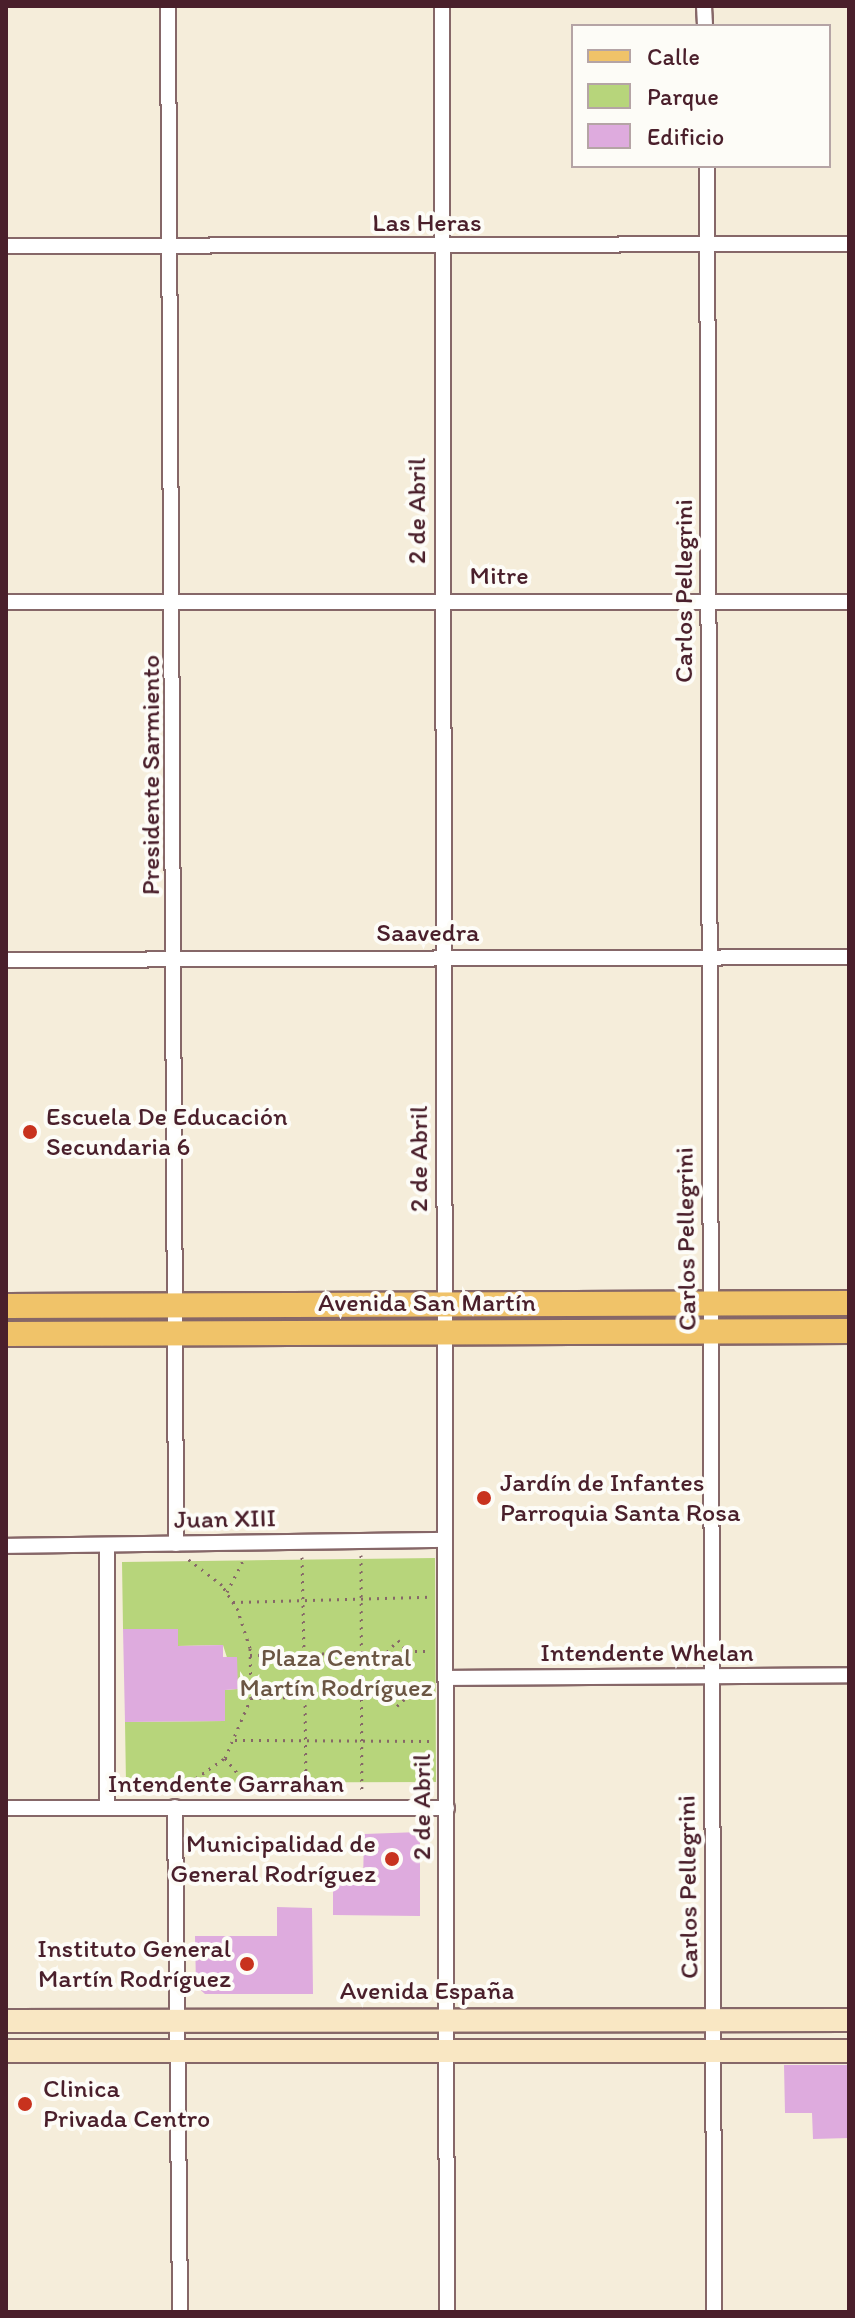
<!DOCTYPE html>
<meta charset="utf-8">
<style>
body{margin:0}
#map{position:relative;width:855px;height:2318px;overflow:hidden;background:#f5edda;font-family:Itim,sans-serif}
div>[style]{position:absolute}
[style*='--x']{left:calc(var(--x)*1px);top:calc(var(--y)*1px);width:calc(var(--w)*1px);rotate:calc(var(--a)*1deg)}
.green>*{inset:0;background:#b7d57b}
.building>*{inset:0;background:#deabde}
.path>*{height:3px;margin-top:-1.5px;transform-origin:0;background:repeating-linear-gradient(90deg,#866768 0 2px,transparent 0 8px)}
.roads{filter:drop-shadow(2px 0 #866768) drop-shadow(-2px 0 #866768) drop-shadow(0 2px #866768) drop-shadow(0 -2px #866768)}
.street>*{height:14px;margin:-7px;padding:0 7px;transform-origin:7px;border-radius:7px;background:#fff}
.secondary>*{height:22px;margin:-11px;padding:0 11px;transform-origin:11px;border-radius:11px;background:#f9e7c3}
.primary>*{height:24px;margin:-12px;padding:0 12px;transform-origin:12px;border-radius:12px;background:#f0c369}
.dots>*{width:22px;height:22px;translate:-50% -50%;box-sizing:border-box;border:4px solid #fdfcf7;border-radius:50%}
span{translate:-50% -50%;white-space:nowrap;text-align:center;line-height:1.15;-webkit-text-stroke:8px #fdfcf7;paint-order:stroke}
.street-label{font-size:26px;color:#4a1f2b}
.poi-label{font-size:26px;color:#4a1f2b}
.left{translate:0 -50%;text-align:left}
.right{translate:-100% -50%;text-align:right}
.park-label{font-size:26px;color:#6b5643}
.frame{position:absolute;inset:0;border:8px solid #4a1f2b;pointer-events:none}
.legend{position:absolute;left:571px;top:24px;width:260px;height:144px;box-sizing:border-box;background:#fdfcf7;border:2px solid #b5a4a5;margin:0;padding:10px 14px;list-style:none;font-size:24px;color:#4a1f2b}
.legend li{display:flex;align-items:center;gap:16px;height:40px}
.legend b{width:40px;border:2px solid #b5a4a5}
</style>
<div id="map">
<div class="green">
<i style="clip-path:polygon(435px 1558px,436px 1782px,126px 1783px,125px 1722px,224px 1721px,225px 1690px,237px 1689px,223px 1645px,178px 1646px,177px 1629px,123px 1629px,122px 1562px)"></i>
</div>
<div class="building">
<i style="clip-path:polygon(123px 1629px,178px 1629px,178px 1646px,223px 1645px,223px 1657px,237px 1657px,238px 1689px,225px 1690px,225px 1721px,125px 1722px)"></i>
<i style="clip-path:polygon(420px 1832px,420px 1916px,333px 1915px,333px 1884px,363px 1884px,364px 1834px)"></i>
<i style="clip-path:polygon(277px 1907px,312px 1908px,313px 1994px,205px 1994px,196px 1986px,195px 1936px,277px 1936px)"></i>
<i style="clip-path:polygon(784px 2065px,849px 2065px,849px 2138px,813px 2139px,812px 2113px,785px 2113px)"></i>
</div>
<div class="path">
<i style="--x:361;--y:1555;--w:237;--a:89.8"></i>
<i style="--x:302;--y:1557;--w:97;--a:88.8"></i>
<i style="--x:227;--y:1592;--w:39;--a:-63"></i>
<i style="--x:233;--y:1602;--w:197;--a:-1.5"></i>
<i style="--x:387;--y:1652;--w:16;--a:-47"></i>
<i style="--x:398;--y:1640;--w:14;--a:51"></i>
<i style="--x:250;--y:1655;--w:137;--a:-1.3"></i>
<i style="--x:387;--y:1652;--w:12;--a:42"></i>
<i style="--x:396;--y:1660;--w:14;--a:-39"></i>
<i style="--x:407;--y:1651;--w:22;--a:0"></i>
<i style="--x:387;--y:1695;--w:15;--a:48"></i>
<i style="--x:397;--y:1706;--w:15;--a:-42"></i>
<i style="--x:305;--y:1697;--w:96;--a:89.4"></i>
<i style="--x:251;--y:1698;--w:136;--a:-1.3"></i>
<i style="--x:387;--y:1695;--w:13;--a:-42"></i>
<i style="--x:397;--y:1686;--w:13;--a:42"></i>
<i style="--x:407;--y:1695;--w:23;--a:-2"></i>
<i style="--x:235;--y:1740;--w:196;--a:0.3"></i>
<i style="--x:225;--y:1758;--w:44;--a:50.5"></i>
<i style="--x:176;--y:1792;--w:60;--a:-34.8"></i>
<i style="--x:225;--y:1758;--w:65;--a:-66.6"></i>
<i style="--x:251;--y:1698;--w:50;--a:-91.1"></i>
<i style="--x:250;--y:1648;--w:40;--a:-108"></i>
<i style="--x:238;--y:1610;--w:30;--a:-123"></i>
<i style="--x:222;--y:1585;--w:43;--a:-142.6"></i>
</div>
<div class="roads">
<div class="street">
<i style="--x:168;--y:6;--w:1538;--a:89.7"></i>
<i style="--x:442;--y:6;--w:2306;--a:89.88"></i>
<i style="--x:704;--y:6;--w:20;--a:87"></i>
<i style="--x:707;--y:166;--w:2146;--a:89.81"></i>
<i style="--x:6;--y:246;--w:843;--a:-0.14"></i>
<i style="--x:6;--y:602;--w:843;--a:0"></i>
<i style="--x:6;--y:960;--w:843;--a:-0.2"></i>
<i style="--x:6;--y:1546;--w:438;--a:-0.8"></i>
<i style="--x:446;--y:1678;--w:403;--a:-0.4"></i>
<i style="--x:175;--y:1807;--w:505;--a:89.43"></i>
<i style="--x:6;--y:1808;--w:441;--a:0"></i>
<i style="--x:107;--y:1808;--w:263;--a:-90"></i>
</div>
<div class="secondary">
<i style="--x:6;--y:2021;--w:843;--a:-0.07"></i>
<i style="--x:6;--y:2051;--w:843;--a:0"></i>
</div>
<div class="primary">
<i style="--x:6;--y:1306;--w:843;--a:-0.2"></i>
<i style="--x:6;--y:1334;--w:843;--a:-0.2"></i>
</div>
</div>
<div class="dots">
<i style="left:30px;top:1132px;background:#c8321e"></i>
<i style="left:484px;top:1498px;background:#c8321e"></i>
<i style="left:392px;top:1859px;background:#c8321e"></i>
<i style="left:247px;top:1964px;background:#c8321e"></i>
<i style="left:25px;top:2104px;background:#c8321e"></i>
</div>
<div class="street-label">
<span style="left:427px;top:223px">Las Heras</span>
<span style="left:417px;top:511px;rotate:-90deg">2 de Abril</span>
<span style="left:499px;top:576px">Mitre</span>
<span style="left:684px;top:591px;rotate:-90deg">Carlos Pellegrini</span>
<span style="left:151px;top:775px;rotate:-90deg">Presidente Sarmiento</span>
<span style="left:428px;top:933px">Saavedra</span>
<span style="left:419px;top:1159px;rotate:-90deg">2 de Abril</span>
<span style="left:686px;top:1239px;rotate:-91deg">Carlos Pellegrini</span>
<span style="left:427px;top:1303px">Avenida San Martín</span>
<span style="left:225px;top:1519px;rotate:-1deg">Juan XIII</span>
<span style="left:647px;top:1653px">Intendente Whelan</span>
<span style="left:226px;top:1784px">Intendente Garrahan</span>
<span style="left:422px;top:1807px;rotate:-90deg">2 de Abril</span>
<span style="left:688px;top:1887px;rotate:-91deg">Carlos Pellegrini</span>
<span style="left:427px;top:1991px">Avenida España</span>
</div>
<div class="poi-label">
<span class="left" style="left:46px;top:1132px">Escuela De Educación<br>Secundaria 6</span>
<span class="left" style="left:500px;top:1498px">Jardín de Infantes<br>Parroquia Santa Rosa</span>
<span class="right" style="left:376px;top:1859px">Municipalidad de<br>General Rodríguez</span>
<span class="right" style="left:231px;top:1964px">Instituto General<br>Martín Rodríguez</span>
<span class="left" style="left:43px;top:2104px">Clinica<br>Privada Centro</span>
</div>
<div class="park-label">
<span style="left:336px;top:1673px">Plaza Central<br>Martín Rodríguez</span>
</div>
<div class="frame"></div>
<ul class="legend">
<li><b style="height:10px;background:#f0c369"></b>Calle</li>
<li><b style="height:22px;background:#b7d57b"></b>Parque</li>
<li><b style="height:22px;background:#deabde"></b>Edificio</li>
</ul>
</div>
